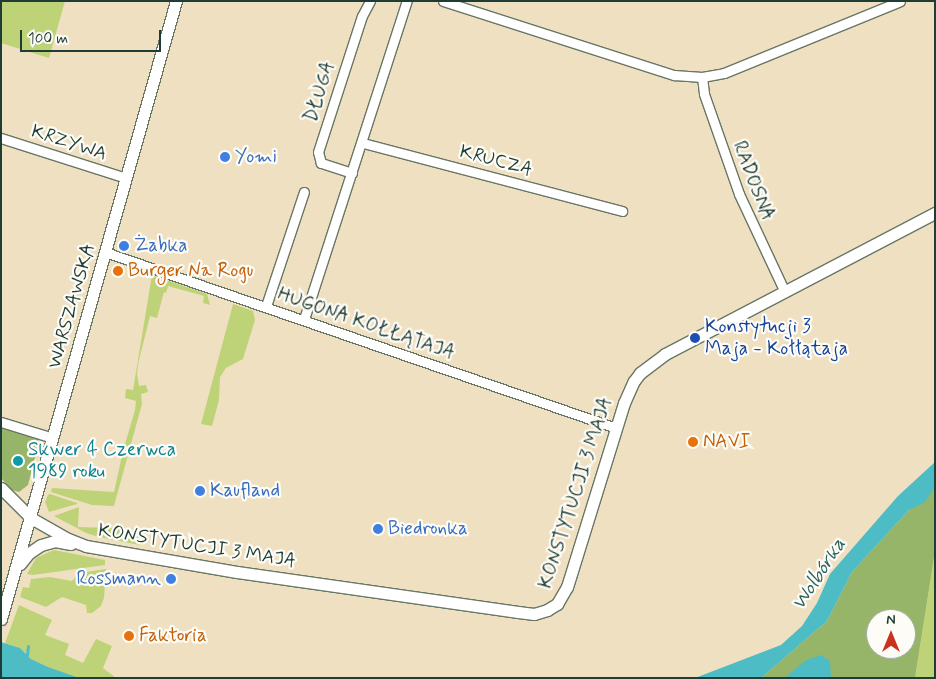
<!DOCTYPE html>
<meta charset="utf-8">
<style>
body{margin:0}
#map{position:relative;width:936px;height:679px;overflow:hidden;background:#efe0c1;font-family:Mynerve,sans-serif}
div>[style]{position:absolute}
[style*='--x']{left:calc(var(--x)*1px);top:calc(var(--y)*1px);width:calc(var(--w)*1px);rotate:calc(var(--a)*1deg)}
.green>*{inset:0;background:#bed377}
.forest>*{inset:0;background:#96b568}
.water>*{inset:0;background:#4dbcc4}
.stream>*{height:3px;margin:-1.5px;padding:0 1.5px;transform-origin:1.5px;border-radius:1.5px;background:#4dbcc4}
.roads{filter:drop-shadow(1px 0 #687665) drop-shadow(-1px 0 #687665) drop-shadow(0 1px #687665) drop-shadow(0 -1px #687665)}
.street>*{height:9px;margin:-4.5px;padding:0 4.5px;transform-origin:4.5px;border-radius:4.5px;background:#fff}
.secondary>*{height:11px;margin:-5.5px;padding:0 5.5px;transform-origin:5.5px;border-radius:5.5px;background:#fff}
.dots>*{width:14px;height:14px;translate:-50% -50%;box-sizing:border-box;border:2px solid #fdfcf7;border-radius:50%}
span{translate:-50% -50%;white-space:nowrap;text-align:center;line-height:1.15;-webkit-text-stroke:4.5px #fdfcf7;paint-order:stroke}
.street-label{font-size:19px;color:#1f3d34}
.shop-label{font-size:19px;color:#366cbe}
.left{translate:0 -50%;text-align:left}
.right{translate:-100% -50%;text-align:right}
.food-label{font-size:19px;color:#c56008}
.transit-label{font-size:19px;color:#164399}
.culture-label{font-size:19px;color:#0d838f}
.water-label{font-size:20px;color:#2d635f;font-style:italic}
.frame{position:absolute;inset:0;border:2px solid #1f3d34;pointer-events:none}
.north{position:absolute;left:866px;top:609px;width:50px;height:50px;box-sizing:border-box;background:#fdfcf7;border:1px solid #a4b0a9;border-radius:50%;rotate:0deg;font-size:14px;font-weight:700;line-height:20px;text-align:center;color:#1f3d34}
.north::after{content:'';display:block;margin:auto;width:18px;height:22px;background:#c8321e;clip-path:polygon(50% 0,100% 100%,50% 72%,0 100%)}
.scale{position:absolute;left:20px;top:30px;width:141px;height:22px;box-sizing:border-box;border:2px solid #1f3d34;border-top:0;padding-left:6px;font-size:15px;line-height:18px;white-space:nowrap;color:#1f3d34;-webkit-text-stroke:4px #fdfcf7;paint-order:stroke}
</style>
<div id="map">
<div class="green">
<i style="clip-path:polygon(1px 1px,65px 1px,49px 58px,1px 43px)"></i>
<i style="clip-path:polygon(152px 275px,207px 294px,210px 305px,203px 303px,204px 296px,168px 286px,166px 293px,164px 292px,157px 318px,150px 316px,138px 364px,137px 374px,139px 386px,146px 385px,148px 392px,141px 394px,142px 404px,114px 506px,92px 505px,51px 492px,52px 488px,114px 492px,123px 451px,135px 410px,136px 401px,125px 398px,126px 389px,133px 390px)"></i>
<i style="clip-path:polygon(233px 304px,253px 311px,255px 320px,243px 359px,226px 368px,220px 377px,219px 400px,212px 426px,201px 424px)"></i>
<i style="clip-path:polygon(50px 494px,77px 503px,77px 504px,49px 512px,45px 502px,48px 495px)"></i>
<i style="clip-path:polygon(79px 507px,78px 527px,113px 528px,146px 537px,145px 541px,140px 545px,99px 537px,86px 533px,54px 516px)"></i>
<i style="clip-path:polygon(54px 550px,105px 560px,105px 565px,33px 575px,27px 574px,36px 558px)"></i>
<i style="clip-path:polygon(935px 551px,935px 678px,915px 678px)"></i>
<i style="clip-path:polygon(106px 569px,104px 598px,101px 606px,92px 613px,87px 613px,86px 605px,62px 597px,46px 607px,20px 597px,23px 587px,29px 588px,31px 579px,50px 577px,72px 581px,79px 573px)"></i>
<i style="clip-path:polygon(19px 605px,52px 620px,45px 635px,69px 644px,65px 655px,83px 663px,96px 639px,112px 646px,103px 668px,116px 678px,79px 678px,63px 674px,31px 659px,20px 648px,5px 643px)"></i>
</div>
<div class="forest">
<i style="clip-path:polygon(1px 426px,37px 437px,39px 442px,28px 485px,19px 492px,12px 490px,1px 478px)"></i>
<i style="clip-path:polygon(evenodd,935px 487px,935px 551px,915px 678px,761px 678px,827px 621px,852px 572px,909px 510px,935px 487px,876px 619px,906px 619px,906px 649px,876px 649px,876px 619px)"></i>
</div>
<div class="water">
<i style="clip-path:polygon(935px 462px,935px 487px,925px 502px,909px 510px,852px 572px,827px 621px,761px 678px,695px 678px,781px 645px,802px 626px,817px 603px,830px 574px,898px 496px)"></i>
<i style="clip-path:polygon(1px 642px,20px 648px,31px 659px,48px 667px,79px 678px,1px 678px)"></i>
<i style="clip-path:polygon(821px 655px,830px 661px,831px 678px,785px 678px,806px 660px)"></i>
</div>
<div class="stream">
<i style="--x:27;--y:655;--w:9;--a:-84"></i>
</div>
<div class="roads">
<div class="street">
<i style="--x:443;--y:1;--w:243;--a:17.8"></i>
<i style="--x:674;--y:75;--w:28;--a:4"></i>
<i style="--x:702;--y:77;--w:22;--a:-10"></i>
<i style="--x:724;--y:73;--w:190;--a:-22.2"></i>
<i style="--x:702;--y:77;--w:17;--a:83"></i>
<i style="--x:704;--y:94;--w:106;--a:70.7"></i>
<i style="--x:739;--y:194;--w:108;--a:64.9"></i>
<i style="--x:1;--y:138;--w:131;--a:17.7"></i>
<i style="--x:363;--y:143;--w:268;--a:14.7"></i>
<i style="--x:352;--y:173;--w:33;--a:-162"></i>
<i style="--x:321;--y:163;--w:11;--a:-105"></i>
<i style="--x:318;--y:152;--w:143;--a:-72.1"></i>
<i style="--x:362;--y:16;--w:17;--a:-62"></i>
<i style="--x:105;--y:252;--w:540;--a:19"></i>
<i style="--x:266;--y:306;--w:120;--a:-71.6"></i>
<i style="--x:304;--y:319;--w:334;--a:-72.1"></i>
<i style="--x:1;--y:422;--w:54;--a:17.1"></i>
</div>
<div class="secondary">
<i style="--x:1;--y:488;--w:42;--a:45"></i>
<i style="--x:31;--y:518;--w:43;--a:29.6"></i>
<i style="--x:68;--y:539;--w:19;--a:21"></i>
<i style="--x:86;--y:546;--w:153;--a:9.8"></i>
<i style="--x:237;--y:572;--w:284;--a:8.1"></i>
<i style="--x:518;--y:612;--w:16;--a:7"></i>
<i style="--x:534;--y:614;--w:14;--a:-17"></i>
<i style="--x:547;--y:610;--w:12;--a:-31"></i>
<i style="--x:557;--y:604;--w:20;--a:-60"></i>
<i style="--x:567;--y:587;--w:193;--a:-72.8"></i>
<i style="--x:624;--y:403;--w:24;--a:-66"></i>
<i style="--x:634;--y:381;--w:10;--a:-53"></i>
<i style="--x:640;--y:373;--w:31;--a:-37"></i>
<i style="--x:665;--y:354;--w:305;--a:-27.6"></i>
<i style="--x:20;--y:564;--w:14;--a:-51"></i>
<i style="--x:29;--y:553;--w:14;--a:-34"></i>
<i style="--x:41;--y:545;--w:15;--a:-16"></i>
<i style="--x:55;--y:541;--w:16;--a:11"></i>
<i style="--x:1;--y:619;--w:642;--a:-74.19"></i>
</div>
</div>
<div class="dots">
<i style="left:225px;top:157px;background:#3f7fe0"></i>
<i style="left:124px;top:246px;background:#3f7fe0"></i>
<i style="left:118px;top:271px;background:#e8710a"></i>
<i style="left:695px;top:338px;background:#1a4fb4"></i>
<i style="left:693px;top:442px;background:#e8710a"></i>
<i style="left:18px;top:461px;background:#0f9aa8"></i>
<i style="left:200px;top:491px;background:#3f7fe0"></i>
<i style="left:378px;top:529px;background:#3f7fe0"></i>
<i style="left:171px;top:579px;background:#3f7fe0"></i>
<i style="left:129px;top:636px;background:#e8710a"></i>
</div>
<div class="street-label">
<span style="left:320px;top:92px;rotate:-72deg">DŁUGA</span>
<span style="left:69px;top:143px;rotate:18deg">KRZYWA</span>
<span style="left:496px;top:161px;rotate:15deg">KRUCZA</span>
<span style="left:753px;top:181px;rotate:69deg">RADOSNA</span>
<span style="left:72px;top:306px;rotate:-74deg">WARSZAWSKA</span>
<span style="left:366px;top:324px;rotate:19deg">HUGONA KOŁŁĄTAJA</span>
<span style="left:576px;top:493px;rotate:-72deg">KONSTYTUCJI 3 MAJA</span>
<span style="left:197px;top:546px;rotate:9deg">KONSTYTUCJI 3 MAJA</span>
</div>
<div class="shop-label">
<span class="left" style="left:235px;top:157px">Yomi</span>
<span class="left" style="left:134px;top:246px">Żabka</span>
<span class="left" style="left:210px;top:491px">Kaufland</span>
<span class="left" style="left:388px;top:529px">Biedronka</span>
<span class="right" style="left:161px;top:579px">Rossmann</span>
</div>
<div class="food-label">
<span class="left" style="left:128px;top:271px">Burger Na Rogu</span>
<span class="left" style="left:703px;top:442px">NAVI</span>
<span class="left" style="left:139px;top:636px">Faktoria</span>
</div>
<div class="transit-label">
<span class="left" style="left:705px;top:338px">Konstytucji 3<br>Maja - Kołłątaja</span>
</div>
<div class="culture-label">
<span class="left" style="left:28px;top:461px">Skwer 4 Czerwca<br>1989 roku</span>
</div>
<div class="water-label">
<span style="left:819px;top:574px;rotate:-57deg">Wolbórka</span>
</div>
<div class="frame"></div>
<div class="north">N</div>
<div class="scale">100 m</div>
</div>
